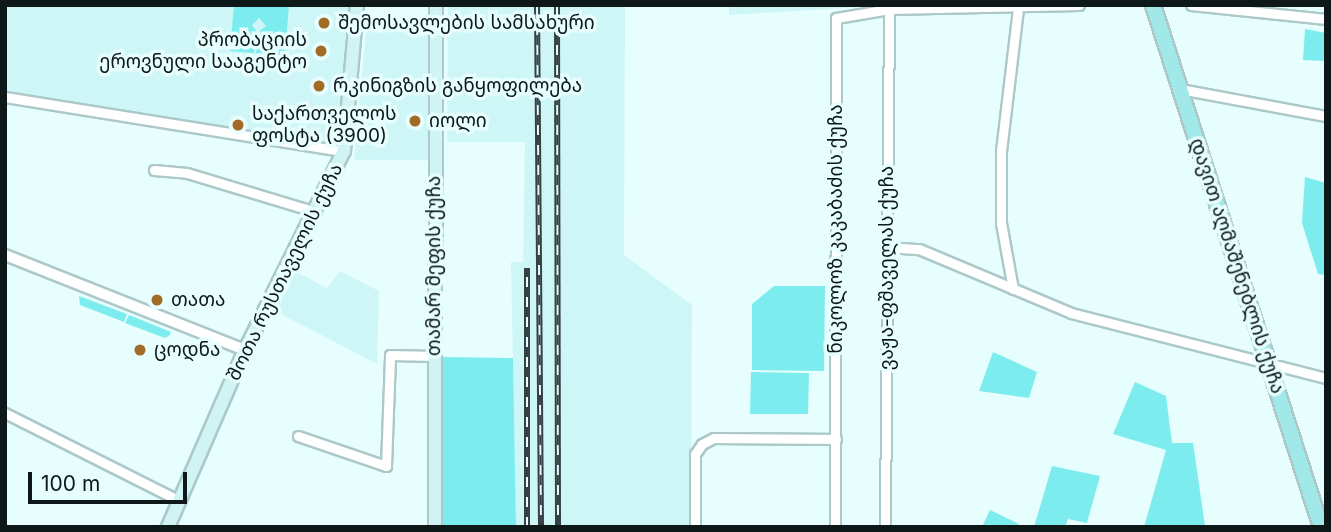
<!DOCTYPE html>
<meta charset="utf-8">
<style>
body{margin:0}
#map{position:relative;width:1331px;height:532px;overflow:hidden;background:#e6fefe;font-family:Inter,"Noto Sans Georgian",sans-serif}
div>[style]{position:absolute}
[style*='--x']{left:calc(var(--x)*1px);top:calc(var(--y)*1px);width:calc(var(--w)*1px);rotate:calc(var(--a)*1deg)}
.built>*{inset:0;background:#cff6f7}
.green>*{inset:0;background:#7decee}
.roads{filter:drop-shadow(2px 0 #acc8c9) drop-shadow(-2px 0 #acc8c9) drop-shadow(0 2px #acc8c9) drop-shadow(0 -2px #acc8c9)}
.minor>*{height:9px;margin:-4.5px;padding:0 4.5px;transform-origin:4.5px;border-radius:4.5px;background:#fff}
.tertiary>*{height:10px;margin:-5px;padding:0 5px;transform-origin:5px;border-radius:5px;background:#fff}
.secondary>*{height:12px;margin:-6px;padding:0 6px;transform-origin:6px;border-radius:6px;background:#d0f3f4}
.primary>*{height:14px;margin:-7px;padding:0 7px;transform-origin:7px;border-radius:7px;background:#a1e8e9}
.rail>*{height:6px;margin-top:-3px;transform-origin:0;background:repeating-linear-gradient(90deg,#e6fefe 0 10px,#354142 0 20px);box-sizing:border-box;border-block:2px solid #354142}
.dots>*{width:19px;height:19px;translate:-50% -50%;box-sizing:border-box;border:4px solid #e6fefe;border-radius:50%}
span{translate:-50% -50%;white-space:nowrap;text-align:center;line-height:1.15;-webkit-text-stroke:7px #e6fefe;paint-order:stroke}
.poi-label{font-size:19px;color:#0e1819}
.left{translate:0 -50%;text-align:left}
.right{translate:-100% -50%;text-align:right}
.street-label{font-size:19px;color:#0e1819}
.frame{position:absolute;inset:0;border:7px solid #0e1819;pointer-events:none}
.scale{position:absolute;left:28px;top:472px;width:159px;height:32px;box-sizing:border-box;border:4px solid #0e1819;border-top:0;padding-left:9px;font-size:21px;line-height:24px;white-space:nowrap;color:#0e1819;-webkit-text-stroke:5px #e6fefe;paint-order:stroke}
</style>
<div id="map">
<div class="built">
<i style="clip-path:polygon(5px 5px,350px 5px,338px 138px,331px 143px,5px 94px)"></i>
<i style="clip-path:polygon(448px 5px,625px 5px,624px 255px,692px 305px,691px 527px,516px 527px,511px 262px,523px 262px,525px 142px,447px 142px)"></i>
<i style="clip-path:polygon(729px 5px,895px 5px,729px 15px)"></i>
<i style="clip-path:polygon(366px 31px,429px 32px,430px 160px,354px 160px)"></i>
<i style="clip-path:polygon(293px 270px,327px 288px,340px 271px,379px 291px,377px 364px,273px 310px)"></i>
</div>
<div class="green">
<i style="clip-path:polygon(234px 5px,289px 5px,285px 55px,256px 53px,258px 32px,266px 26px,259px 18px,252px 25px,257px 32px,254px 53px,230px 51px)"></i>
<i style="clip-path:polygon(1305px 29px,1326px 33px,1326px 61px,1303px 60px)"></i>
<i style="clip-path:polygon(1305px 177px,1326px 183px,1326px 275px,1318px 274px,1302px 223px)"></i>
<i style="clip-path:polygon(774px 286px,825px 286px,824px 371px,752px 370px,752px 304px)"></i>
<i style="clip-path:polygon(79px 296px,127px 314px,124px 322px,80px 305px)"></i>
<i style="clip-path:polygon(129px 315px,171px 332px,170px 335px,165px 338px,125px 323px)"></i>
<i style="clip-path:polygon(993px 352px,1037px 372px,1029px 398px,979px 391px)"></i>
<i style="clip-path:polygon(442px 357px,513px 358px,516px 527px,442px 527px)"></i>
<i style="clip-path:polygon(751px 372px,809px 373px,808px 414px,750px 414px)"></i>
<i style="clip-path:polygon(1135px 382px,1166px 396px,1172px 443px,1193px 443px,1205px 526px,1235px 527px,1144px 527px,1166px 450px,1113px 434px)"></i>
<i style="clip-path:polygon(1052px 466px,1100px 476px,1087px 523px,1068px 519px,1065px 527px,1034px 527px)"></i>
<i style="clip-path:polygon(990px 510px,1019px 524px,1017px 527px,982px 527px)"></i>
</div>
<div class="roads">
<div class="minor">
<i style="--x:1191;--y:5;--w:136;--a:5.9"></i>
<i style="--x:1180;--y:89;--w:148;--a:10.5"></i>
<i style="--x:5;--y:97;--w:343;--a:9.1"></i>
<i style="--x:154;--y:170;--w:33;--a:5"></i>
<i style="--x:187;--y:173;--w:135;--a:16.8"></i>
<i style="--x:887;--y:247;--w:32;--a:4"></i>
<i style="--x:919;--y:249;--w:165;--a:22.8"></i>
<i style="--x:1071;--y:313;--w:263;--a:14.3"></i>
<i style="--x:1013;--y:289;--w:67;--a:-100.3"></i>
<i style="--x:1001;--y:223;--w:72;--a:-90"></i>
<i style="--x:1001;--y:151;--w:143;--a:-83.2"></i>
<i style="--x:5;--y:413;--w:194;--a:26.7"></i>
<i style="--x:298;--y:436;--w:93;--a:18.8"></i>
<i style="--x:386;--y:466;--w:111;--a:-87.9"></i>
<i style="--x:390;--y:355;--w:44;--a:1.3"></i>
<i style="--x:695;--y:527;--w:73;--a:-90"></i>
<i style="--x:695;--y:454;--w:12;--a:-55"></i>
<i style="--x:702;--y:444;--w:13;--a:-27"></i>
<i style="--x:714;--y:438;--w:122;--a:0.5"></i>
<i style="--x:835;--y:527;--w:509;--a:-89.89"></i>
<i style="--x:836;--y:18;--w:54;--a:-9.6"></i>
<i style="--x:889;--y:9;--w:190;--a:-1.2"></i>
<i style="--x:885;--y:527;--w:518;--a:-89.56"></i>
</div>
<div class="tertiary">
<i style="--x:5;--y:255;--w:258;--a:21.6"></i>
</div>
<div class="secondary">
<i style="--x:168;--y:527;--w:193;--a:-66.5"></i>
<i style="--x:245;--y:350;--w:222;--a:-63.6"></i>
<i style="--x:344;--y:151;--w:147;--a:-84.9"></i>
<i style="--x:435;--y:527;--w:522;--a:-89.89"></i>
</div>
<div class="primary">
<i style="--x:1153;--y:5;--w:548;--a:72.16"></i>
</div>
</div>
<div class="rail">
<i style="--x:537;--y:5;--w:522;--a:89.56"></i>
<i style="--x:557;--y:5;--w:522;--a:89.89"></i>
<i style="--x:527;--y:527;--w:259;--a:-90"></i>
</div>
<div class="dots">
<i style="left:324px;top:23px;background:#a26b26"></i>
<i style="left:321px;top:51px;background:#a26b26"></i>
<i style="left:319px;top:86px;background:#a26b26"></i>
<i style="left:415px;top:121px;background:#a26b26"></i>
<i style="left:238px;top:125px;background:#a26b26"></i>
<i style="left:157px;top:300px;background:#a26b26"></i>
<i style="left:140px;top:350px;background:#a26b26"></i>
</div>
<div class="poi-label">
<span class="left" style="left:338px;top:23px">შემოსავლების სამსახური</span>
<span class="right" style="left:307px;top:51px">პრობაციის<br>ეროვნული სააგენტო</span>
<span class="left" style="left:333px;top:86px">რკინიგზის განყოფილება</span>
<span class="left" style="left:252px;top:125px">საქართველოს<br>ფოსტა (3900)</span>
<span class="left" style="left:429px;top:121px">იოლი</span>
<span class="left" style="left:171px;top:300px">თათა</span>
<span class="left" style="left:154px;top:350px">ცოდნა</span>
</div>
<div class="street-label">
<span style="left:836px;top:229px;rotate:-90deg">ნიკოლოზ კაკაბაძის ქუჩა</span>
<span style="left:434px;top:266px;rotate:-90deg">თამარ მეფის ქუჩა</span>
<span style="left:1237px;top:266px;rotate:72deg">დავით აღმაშენებლის ქუჩა</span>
<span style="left:887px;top:268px;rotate:-90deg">ვაჟა-ფშაველას ქუჩა</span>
<span style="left:285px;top:272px;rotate:-64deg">შოთა რუსთაველის ქუჩა</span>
</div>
<div class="frame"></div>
<div class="scale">100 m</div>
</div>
